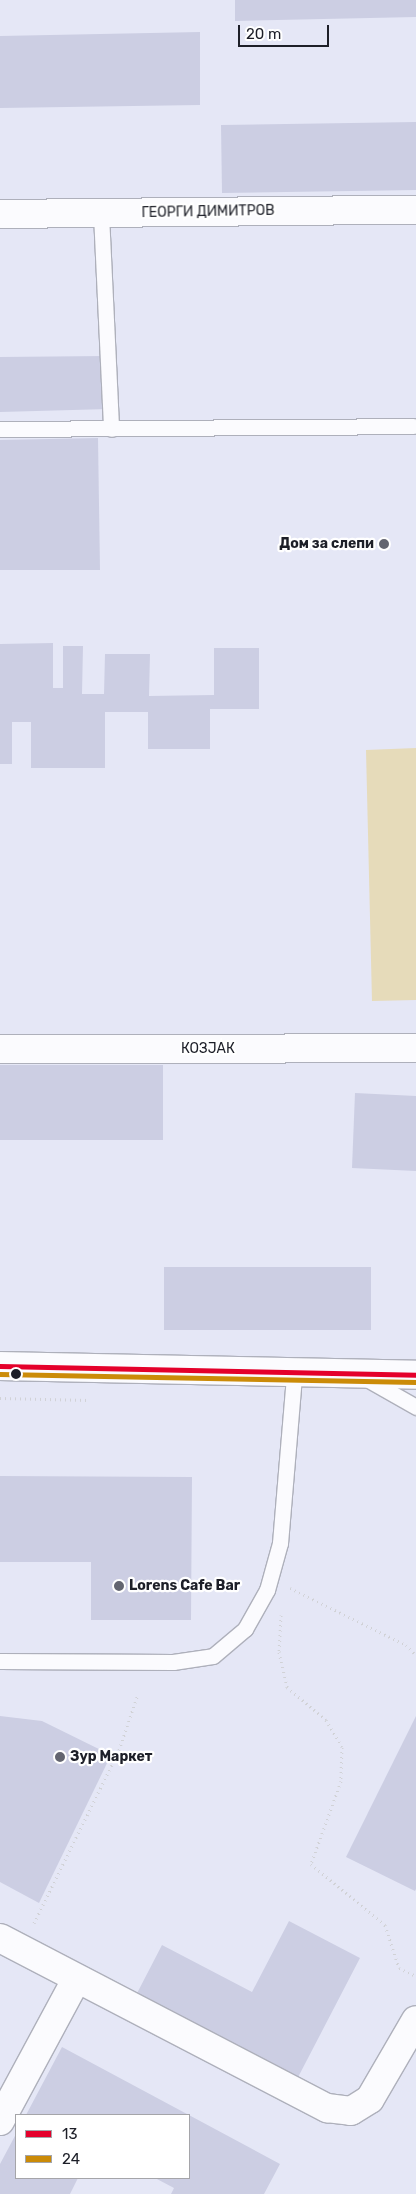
<!DOCTYPE html>
<meta charset="utf-8">
<style>
body{margin:0}
#map{position:relative;width:416px;height:2194px;overflow:hidden;background:#e5e7f6;font-family:Rubik,sans-serif}
div>[style]{position:absolute}
[style*='--x']{left:calc(var(--x)*1px);top:calc(var(--y)*1px);width:calc(var(--w)*1px);rotate:calc(var(--a)*1deg)}
.green>*{inset:0;background:#e6dbba}
.building>*{inset:0;background:#cccee3}
.path>*{height:3px;margin-top:-1.5px;transform-origin:0;background:repeating-linear-gradient(90deg,#d1d2d6 0 1px,transparent 0 5px)}
.roads{filter:drop-shadow(1px 0 #aeb0bb) drop-shadow(-1px 0 #aeb0bb) drop-shadow(0 1px #aeb0bb) drop-shadow(0 -1px #aeb0bb)}
.lane>*{height:15px;margin:-7.5px;padding:0 7.5px;transform-origin:7.5px;border-radius:7.5px;background:#fbfbfe}
.street>*{height:28px;margin:-14px;padding:0 14px;transform-origin:14px;border-radius:14px;background:#fbfbfe}
.secondary>*{height:28px;margin:-14px;padding:0 14px;transform-origin:14px;border-radius:14px;background:#fbfbfe}
.bus-1>*{height:5px;margin:-2.5px;padding:0 2.5px;transform-origin:2.5px;border-radius:2.5px;background:#e4002b}
.bus-2>*{height:5px;margin:-2.5px;padding:0 2.5px;transform-origin:2.5px;border-radius:2.5px;background:#cb8b08}
.dots>*{width:14px;height:14px;translate:-50% -50%;box-sizing:border-box;border:2px solid #fff;border-radius:50%}
span{translate:-50% -50%;white-space:nowrap;text-align:center;line-height:1.15;-webkit-text-stroke:4.5px #fff;paint-order:stroke}
.street-label{font-size:14px;color:#1d1f28}
.poi-label{font-size:14px;color:#1d1f28;font-weight:700}
.right{translate:-100% -50%;text-align:right}
.left{translate:0 -50%;text-align:left}
.legend{position:absolute;left:15px;top:2114px;width:175px;height:65px;box-sizing:border-box;background:#fff;border:1px solid #a5a5a9;margin:0;padding:6px 9px;list-style:none;font-size:15px;color:#1d1f28}
.legend li{display:flex;align-items:center;gap:10px;height:25px}
.legend b{width:25px;border:1px solid #a5a5a9}
.scale{position:absolute;left:238px;top:25px;width:91px;height:22px;box-sizing:border-box;border:2px solid #1d1f28;border-top:0;padding-left:6px;font-size:15px;line-height:18px;white-space:nowrap;color:#1d1f28;-webkit-text-stroke:4px #fff;paint-order:stroke}
</style>
<div id="map">
<div class="green">
<i style="clip-path:polygon(416px 748px,416px 1000px,372px 1001px,366px 750px)"></i>
</div>
<div class="building">
<i style="clip-path:polygon(235px 0,416px 0,416px 17px,235px 21px)"></i>
<i style="clip-path:polygon(200px 32px,200px 105px,0 108px,0 36px)"></i>
<i style="clip-path:polygon(416px 122px,416px 190px,222px 193px,221px 125px)"></i>
<i style="clip-path:polygon(106px 356px,109px 409px,0 412px,0 357px)"></i>
<i style="clip-path:polygon(98px 438px,100px 570px,0 570px,0 440px)"></i>
<i style="clip-path:polygon(53px 643px,53px 688px,63px 688px,63px 646px,83px 646px,82px 694px,104px 694px,105px 654px,150px 654px,149px 696px,214px 695px,214px 648px,259px 648px,259px 709px,210px 709px,210px 749px,148px 749px,148px 712px,105px 712px,105px 768px,31px 768px,31px 722px,12px 722px,12px 764px,0 764px,0 644px)"></i>
<i style="clip-path:polygon(0 1065px,163px 1065px,163px 1140px,0 1140px)"></i>
<i style="clip-path:polygon(355px 1093px,416px 1096px,416px 1171px,352px 1168px)"></i>
<i style="clip-path:polygon(164px 1267px,371px 1267px,371px 1330px,164px 1330px)"></i>
<i style="clip-path:polygon(0 1476px,192px 1477px,191px 1620px,91px 1620px,91px 1562px,0 1562px)"></i>
<i style="clip-path:polygon(0 1716px,42px 1721px,111px 1755px,39px 1903px,0 1882px)"></i>
<i style="clip-path:polygon(416px 1716px,416px 1889px,415px 1891px,346px 1857px)"></i>
<i style="clip-path:polygon(289px 1921px,360px 1958px,294px 2085px,133px 2001px,162px 1945px,252px 1992px)"></i>
<i style="clip-path:polygon(62px 2047px,280px 2164px,264px 2194px,171px 2194px,174px 2188px,155px 2178px,189px 2178px,189px 2115px,26px 2115px)"></i>
<i style="clip-path:polygon(16px 2134px,16px 2178px,78px 2178px,70px 2194px,0 2194px,0 2164px)"></i>
</div>
<div class="path">
<i style="--x:0;--y:1398;--w:89;--a:1.3"></i>
<i style="--x:290;--y:1588;--w:129;--a:26.2"></i>
<i style="--x:406;--y:1645;--w:14;--a:45"></i>
<i style="--x:281;--y:1615;--w:37;--a:93"></i>
<i style="--x:279;--y:1652;--w:36;--a:77"></i>
<i style="--x:287;--y:1687;--w:51;--a:40.2"></i>
<i style="--x:326;--y:1720;--w:31;--a:59"></i>
<i style="--x:342;--y:1747;--w:34;--a:92"></i>
<i style="--x:341;--y:1781;--w:88;--a:109.9"></i>
<i style="--x:311;--y:1864;--w:96;--a:39.5"></i>
<i style="--x:385;--y:1925;--w:45;--a:72"></i>
<i style="--x:399;--y:1968;--w:19;--a:25"></i>
<i style="--x:34;--y:1923;--w:193;--a:-63.8"></i>
<i style="--x:119;--y:1750;--w:59;--a:-71.3"></i>
</div>
<div class="roads">
<div class="lane">
<i style="--x:101;--y:214;--w:215;--a:87.3"></i>
<i style="--x:0;--y:429;--w:413;--a:-0.4"></i>
<i style="--x:365;--y:1378;--w:59;--a:29.6"></i>
<i style="--x:0;--y:1661;--w:173;--a:0.3"></i>
<i style="--x:173;--y:1662;--w:40;--a:-8.5"></i>
<i style="--x:213;--y:1656;--w:42;--a:-40.2"></i>
<i style="--x:245;--y:1629;--w:45;--a:-60.6"></i>
<i style="--x:267;--y:1590;--w:49;--a:-74.5"></i>
<i style="--x:280;--y:1543;--w:169;--a:-85.2"></i>
</div>
<div class="street">
<i style="--x:0;--y:214;--w:416;--a:-0.6"></i>
<i style="--x:0;--y:1049;--w:416;--a:-0.1"></i>
<i style="--x:0;--y:1938;--w:369;--a:27.5"></i>
<i style="--x:327;--y:2108;--w:24;--a:7"></i>
<i style="--x:351;--y:2111;--w:22;--a:-32"></i>
<i style="--x:370;--y:2099;--w:91;--a:-59.8"></i>
<i style="--x:0;--y:2121;--w:160;--a:-61.7"></i>
</div>
<div class="secondary">
<i style="--x:0;--y:1366;--w:416;--a:1.2"></i>
</div>
</div>
<div class="bus-1">
<i style="--x:0;--y:1366;--w:416;--a:1.2"></i>
</div>
<div class="bus-2">
<i style="--x:0;--y:1374;--w:416;--a:1.1"></i>
</div>
<div class="dots">
<i style="left:384px;top:544px;background:#636570"></i>
<i style="left:16px;top:1374px;background:#1d1f28"></i>
<i style="left:119px;top:1586px;background:#636570"></i>
<i style="left:60px;top:1757px;background:#636570"></i>
</div>
<div class="street-label">
<span style="left:208px;top:212px;rotate:-1deg">ГЕОРГИ ДИМИТРОВ</span>
<span style="left:208px;top:1049px">КОЗЈАК</span>
</div>
<div class="poi-label">
<span class="right" style="left:374px;top:544px">Дом за слепи</span>
<span class="left" style="left:129px;top:1586px">Lorens Cafe Bar</span>
<span class="left" style="left:70px;top:1757px">Зур Маркет</span>
</div>
<ul class="legend">
<li><b style="height:6px;background:#e4002b"></b>13</li>
<li><b style="height:6px;background:#cb8b08"></b>24</li>
</ul>
<div class="scale">20 m</div>
</div>
